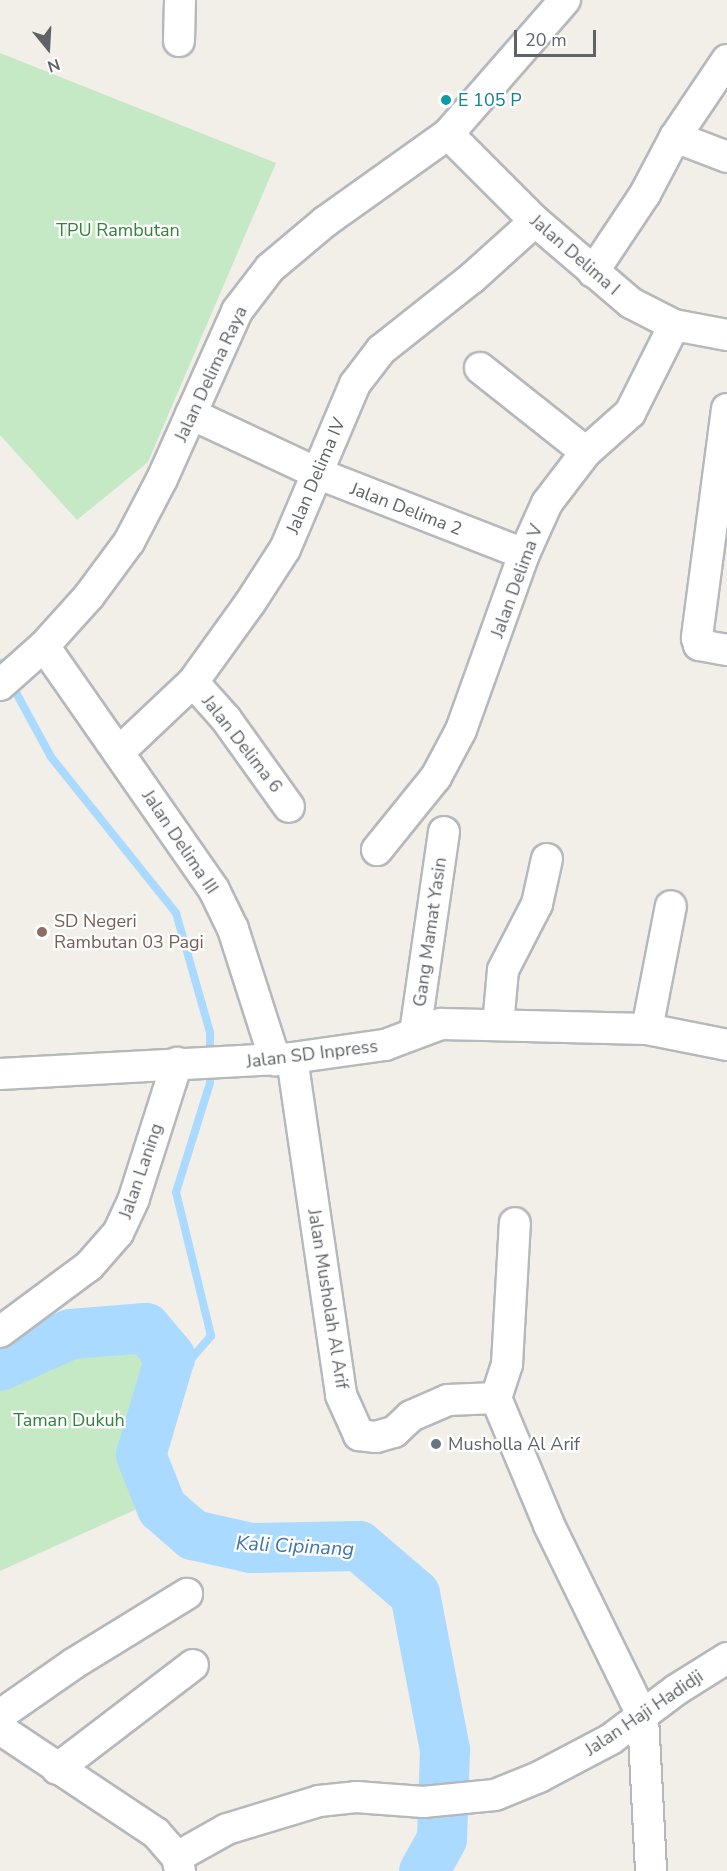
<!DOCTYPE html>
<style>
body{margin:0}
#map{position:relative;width:727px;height:1871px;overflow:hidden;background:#f1efe8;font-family:"Nunito Sans",sans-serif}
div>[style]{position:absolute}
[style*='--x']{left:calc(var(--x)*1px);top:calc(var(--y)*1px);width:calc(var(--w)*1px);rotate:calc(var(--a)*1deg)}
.green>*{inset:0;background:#c5e8c5}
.stream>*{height:8px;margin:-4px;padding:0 4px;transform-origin:4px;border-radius:4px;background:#aadaff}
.river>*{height:50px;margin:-25px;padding:0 25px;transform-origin:25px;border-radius:25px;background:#aadaff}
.roads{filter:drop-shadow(2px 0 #b5b8bc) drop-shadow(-2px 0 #b5b8bc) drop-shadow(0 2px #b5b8bc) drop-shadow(0 -2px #b5b8bc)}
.minor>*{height:30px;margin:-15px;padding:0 15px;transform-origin:15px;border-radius:15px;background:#fff}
.dots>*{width:16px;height:16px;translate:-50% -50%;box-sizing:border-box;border:3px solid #fff;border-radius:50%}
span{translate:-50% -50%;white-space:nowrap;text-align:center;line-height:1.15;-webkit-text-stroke:4.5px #fff;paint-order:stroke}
.culture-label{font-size:18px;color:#0d838f}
.left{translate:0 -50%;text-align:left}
.park-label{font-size:18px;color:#348238}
.street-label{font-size:18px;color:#5f6368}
.education-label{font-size:18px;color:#785e54}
.worship-label{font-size:18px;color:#5b616d}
.water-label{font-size:20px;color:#4174aa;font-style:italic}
.north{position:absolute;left:18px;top:18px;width:60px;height:60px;-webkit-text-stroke:4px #fff;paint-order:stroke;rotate:162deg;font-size:16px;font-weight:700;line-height:24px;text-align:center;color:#5f6368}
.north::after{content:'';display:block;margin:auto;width:21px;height:27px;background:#5f6368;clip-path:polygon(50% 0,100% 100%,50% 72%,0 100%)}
.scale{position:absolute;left:514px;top:30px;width:82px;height:27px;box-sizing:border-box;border:3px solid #5f6368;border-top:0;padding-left:8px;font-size:18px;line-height:21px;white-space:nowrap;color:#5f6368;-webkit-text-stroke:4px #fff;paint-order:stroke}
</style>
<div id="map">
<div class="green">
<i style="clip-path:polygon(0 53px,276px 163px,148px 462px,77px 520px,0 435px)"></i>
<i style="clip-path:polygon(144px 1332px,165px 1356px,139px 1428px,138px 1464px,148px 1504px,0 1571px,0 1391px,8px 1368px,36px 1353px,80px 1341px)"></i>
</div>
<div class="stream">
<i style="--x:0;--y:663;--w:107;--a:61.5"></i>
<i style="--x:51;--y:757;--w:200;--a:51.3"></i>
<i style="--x:176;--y:913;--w:124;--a:74.1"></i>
<i style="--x:210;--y:1032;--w:51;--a:90"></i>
<i style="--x:210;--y:1083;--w:114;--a:107.3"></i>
<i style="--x:176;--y:1192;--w:148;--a:76.3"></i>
<i style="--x:211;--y:1336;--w:84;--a:131.1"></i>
</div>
<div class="river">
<i style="--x:0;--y:1366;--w:78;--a:-24.3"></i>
<i style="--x:71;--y:1334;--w:75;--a:-4.6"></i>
<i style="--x:146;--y:1328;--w:38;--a:50"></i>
<i style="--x:170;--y:1357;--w:102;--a:106.5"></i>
<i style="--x:141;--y:1455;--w:57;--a:68.4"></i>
<i style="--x:162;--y:1508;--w:41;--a:41.1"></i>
<i style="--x:193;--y:1535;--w:59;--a:12.6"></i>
<i style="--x:251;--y:1548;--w:108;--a:-1.1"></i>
<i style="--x:359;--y:1546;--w:74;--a:40.6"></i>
<i style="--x:415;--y:1594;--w:159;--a:79.1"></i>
<i style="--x:445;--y:1750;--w:89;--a:91.9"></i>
<i style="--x:442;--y:1839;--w:37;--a:119"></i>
</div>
<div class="roads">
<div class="minor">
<i style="--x:179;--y:41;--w:41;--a:-88.6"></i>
<i style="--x:727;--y:60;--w:93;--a:124"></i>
<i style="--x:675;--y:137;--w:56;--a:21"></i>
<i style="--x:448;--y:134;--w:123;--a:45"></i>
<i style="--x:535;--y:221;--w:126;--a:40.5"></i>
<i style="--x:631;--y:303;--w:48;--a:27.1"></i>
<i style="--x:674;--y:325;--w:54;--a:10.7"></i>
<i style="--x:593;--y:272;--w:94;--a:-56.3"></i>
<i style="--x:645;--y:194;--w:64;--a:-62.2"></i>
<i style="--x:480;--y:368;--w:135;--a:38.4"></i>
<i style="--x:727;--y:409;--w:231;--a:97.5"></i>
<i style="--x:697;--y:638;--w:7;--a:74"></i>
<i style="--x:699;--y:645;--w:28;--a:10"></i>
<i style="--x:191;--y:414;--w:141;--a:25.1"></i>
<i style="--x:319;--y:474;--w:220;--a:21.3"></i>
<i style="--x:44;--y:646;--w:297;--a:55.1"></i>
<i style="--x:214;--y:890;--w:43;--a:64"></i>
<i style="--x:233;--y:929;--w:138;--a:72.2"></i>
<i style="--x:193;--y:682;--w:50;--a:48.3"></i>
<i style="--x:226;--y:719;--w:108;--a:54.4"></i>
<i style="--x:0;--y:685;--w:59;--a:-41.6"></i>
<i style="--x:44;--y:646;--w:67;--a:-48"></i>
<i style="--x:89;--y:596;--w:67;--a:-53.5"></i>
<i style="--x:129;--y:542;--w:71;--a:-62.4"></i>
<i style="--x:162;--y:479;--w:184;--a:-65.9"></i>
<i style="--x:237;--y:311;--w:54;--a:-52.5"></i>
<i style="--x:270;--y:268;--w:73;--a:-40"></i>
<i style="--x:326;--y:221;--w:150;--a:-35.5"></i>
<i style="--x:448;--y:134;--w:178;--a:-48.9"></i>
<i style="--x:119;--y:752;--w:102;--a:-43.4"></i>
<i style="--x:193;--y:682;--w:97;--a:-54.2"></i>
<i style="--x:250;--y:603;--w:64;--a:-57.1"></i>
<i style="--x:285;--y:549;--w:179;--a:-67"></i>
<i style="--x:355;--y:384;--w:43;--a:-52.6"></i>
<i style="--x:381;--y:350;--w:116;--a:-38.4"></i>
<i style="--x:472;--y:278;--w:85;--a:-42.1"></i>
<i style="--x:377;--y:850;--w:94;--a:-51.1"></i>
<i style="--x:436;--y:777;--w:53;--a:-62"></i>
<i style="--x:461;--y:730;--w:187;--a:-70.3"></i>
<i style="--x:524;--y:554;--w:56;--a:-65.7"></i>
<i style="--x:547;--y:503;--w:64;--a:-52.6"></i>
<i style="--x:586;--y:452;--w:59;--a:-41.6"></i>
<i style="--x:630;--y:413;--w:98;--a:-63.4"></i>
<i style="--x:498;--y:1025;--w:55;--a:-84.8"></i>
<i style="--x:503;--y:970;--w:74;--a:-62.7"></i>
<i style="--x:537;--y:904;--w:46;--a:-77.5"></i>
<i style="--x:647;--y:1029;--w:125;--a:-79"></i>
<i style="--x:415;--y:1033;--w:203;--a:-81.8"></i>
<i style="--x:292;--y:1058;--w:341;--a:81.7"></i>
<i style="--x:341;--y:1395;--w:44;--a:65.8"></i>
<i style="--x:359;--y:1435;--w:17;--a:7"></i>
<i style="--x:376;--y:1437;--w:19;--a:-16"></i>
<i style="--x:394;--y:1432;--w:23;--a:-43"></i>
<i style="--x:411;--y:1416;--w:40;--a:-23.4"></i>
<i style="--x:448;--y:1400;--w:48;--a:-2.4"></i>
<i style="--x:496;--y:1398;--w:138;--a:67.3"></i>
<i style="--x:549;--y:1525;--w:214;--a:63.9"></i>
<i style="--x:643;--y:1717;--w:154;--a:87"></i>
<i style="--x:0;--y:1074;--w:292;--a:-3.1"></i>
<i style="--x:292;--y:1058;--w:94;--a:-8"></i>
<i style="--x:385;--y:1045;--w:60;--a:-20.6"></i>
<i style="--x:441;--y:1024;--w:206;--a:1.4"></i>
<i style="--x:647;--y:1029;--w:82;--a:11.3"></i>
<i style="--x:0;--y:1332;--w:111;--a:-36.6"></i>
<i style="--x:89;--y:1266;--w:44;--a:-48.7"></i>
<i style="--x:118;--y:1233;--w:38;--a:-65"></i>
<i style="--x:134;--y:1198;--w:142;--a:-72.3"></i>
<i style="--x:496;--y:1398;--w:36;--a:-72"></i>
<i style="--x:507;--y:1364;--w:141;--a:-86.8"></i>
<i style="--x:0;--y:1715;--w:89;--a:-34.9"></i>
<i style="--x:73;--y:1664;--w:134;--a:-31.6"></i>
<i style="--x:0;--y:1729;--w:187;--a:33.7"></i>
<i style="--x:156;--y:1833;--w:32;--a:49"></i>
<i style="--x:57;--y:1769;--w:171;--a:-37.4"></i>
<i style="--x:180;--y:1871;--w:14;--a:-102"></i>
<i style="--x:177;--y:1857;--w:57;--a:-29.2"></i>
<i style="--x:227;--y:1829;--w:96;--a:-16.9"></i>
<i style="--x:319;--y:1801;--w:37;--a:-6"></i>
<i style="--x:356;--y:1797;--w:67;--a:4.3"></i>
<i style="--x:423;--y:1802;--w:72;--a:-5.6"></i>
<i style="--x:495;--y:1795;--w:48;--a:-22.2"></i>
<i style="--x:539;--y:1777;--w:81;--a:-27.8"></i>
<i style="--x:611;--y:1739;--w:81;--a:-37"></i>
<i style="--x:676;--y:1690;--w:60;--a:-32.1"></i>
</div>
</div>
<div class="dots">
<i style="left:446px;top:100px;background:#0f9aa8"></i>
<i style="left:42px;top:932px;background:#8d6e63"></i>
<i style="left:436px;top:1444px;background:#6b7280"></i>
</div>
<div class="culture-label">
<span class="left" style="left:458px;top:100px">E 105 P</span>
</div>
<div class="park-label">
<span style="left:118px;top:230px">TPU Rambutan</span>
<span style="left:69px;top:1420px">Taman Dukuh</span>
</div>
<div class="street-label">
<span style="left:575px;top:255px;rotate:41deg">Jalan Delima I</span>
<span style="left:211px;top:374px;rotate:-65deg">Jalan Delima Raya</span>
<span style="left:316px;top:476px;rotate:-67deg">Jalan Delima IV</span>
<span style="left:406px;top:509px;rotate:21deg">Jalan Delima 2</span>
<span style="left:517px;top:581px;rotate:-70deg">Jalan Delima V</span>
<span style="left:242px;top:744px;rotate:52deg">Jalan Delima 6</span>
<span style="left:180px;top:842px;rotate:56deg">Jalan Delima III</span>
<span style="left:430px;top:932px;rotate:-82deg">Gang Mamat Yasin</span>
<span style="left:312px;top:1054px;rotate:-7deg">Jalan SD Inpress</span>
<span style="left:141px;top:1171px;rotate:-71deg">Jalan Laning</span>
<span style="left:328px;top:1299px;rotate:81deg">Jalan Musholah Al Arif</span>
<span style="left:644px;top:1713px;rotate:-34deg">Jalan Haji Hadidji</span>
</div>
<div class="education-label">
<span class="left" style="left:54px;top:932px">SD Negeri<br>Rambutan 03 Pagi</span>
</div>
<div class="worship-label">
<span class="left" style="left:448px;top:1444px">Musholla Al Arif</span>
</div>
<div class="water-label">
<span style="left:295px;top:1546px;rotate:3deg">Kali Cipinang</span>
</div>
<div class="north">N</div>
<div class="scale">20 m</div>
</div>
